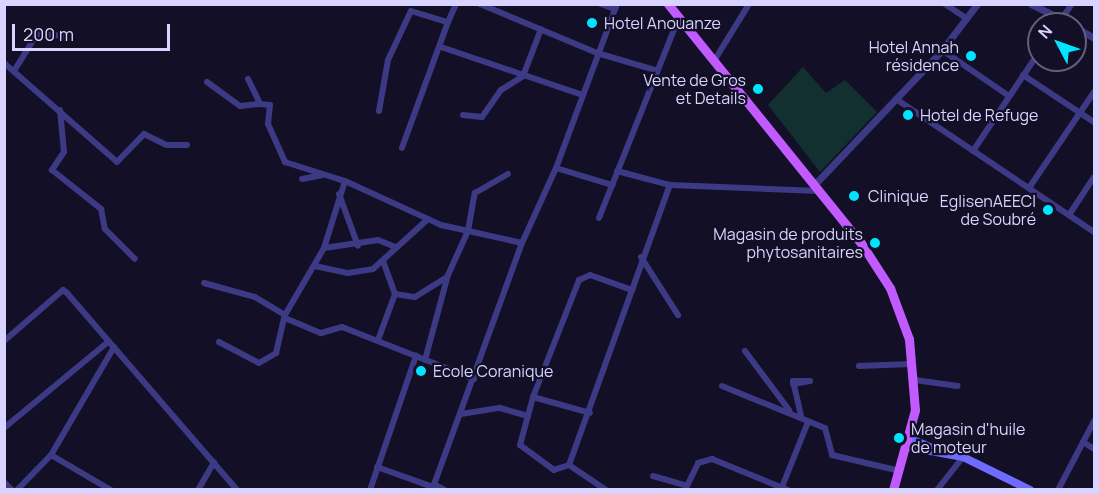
<!DOCTYPE html>
<meta charset="utf-8">
<style>
body{margin:0}
#map{position:relative;width:1099px;height:494px;overflow:hidden;background:#130f26;font-family:Manrope,sans-serif}
div>[style]{position:absolute}
[style*='--x']{left:calc(var(--x)*1px);top:calc(var(--y)*1px);width:calc(var(--w)*1px);rotate:calc(var(--a)*1deg)}
.green>*{inset:0;background:#12302f}
.minor>*{height:6px;margin:-3px;padding:0 3px;transform-origin:3px;border-radius:3px;background:#3d3a85}
.tertiary>*{height:7px;margin:-3.5px;padding:0 3.5px;transform-origin:3.5px;border-radius:3.5px;background:#3d3a85}
.secondary>*{height:8px;margin:-4px;padding:0 4px;transform-origin:4px;border-radius:4px;background:#6f6bff}
.primary>*{height:9px;margin:-4.5px;padding:0 4.5px;transform-origin:4.5px;border-radius:4.5px;background:#c25bff}
.dots>*{width:16px;height:16px;translate:-50% -50%;box-sizing:border-box;border:3px solid #130f26;border-radius:50%}
span{translate:-50% -50%;white-space:nowrap;text-align:center;line-height:1.15;-webkit-text-stroke:4.5px #130f26;paint-order:stroke}
.poi-label{font-size:16px;color:#d9d4ff}
.left{translate:0 -50%;text-align:left}
.right{translate:-100% -50%;text-align:right}
.frame{position:absolute;inset:0;border:6px solid #d9d4ff;pointer-events:none}
.north{position:absolute;left:1027px;top:12px;width:60px;height:60px;box-sizing:border-box;background:#130f26;border:2px solid #625e7d;border-radius:50%;rotate:311deg;font-size:16px;font-weight:700;line-height:24px;text-align:center;color:#d9d4ff}
.north::after{content:'';display:block;margin:auto;width:21px;height:27px;background:#00e5ff;clip-path:polygon(50% 0,100% 100%,50% 72%,0 100%)}
.scale{position:absolute;left:12px;top:24px;width:158px;height:27px;box-sizing:border-box;border:3px solid #d9d4ff;border-top:0;padding-left:8px;font-size:18px;line-height:21px;white-space:nowrap;color:#d9d4ff;-webkit-text-stroke:4px #130f26;paint-order:stroke}
</style>
<div id="map">
<div class="green">
<i style="clip-path:polygon(803px 67px,826px 93px,845px 80px,877px 112px,820px 172px,768px 105px)"></i>
</div>
<div class="minor">
<i style="--x:480;--y:4;--w:127;--a:22.7"></i>
<i style="--x:597;--y:53;--w:60;--a:16.3"></i>
<i style="--x:601;--y:4;--w:15;--a:20"></i>
<i style="--x:945;--y:4;--w:27;--a:34"></i>
<i style="--x:448;--y:22;--w:20;--a:-66"></i>
<i style="--x:1058;--y:24;--w:24;--a:-55"></i>
<i style="--x:441;--y:47;--w:150;--a:18.7"></i>
<i style="--x:942;--y:50;--w:81;--a:34.5"></i>
<i style="--x:714;--y:61;--w:67;--a:-58.4"></i>
<i style="--x:4;--y:63;--w:150;--a:41.2"></i>
<i style="--x:117;--y:162;--w:39;--a:-46"></i>
<i style="--x:144;--y:134;--w:25;--a:26"></i>
<i style="--x:167;--y:145;--w:20;--a:0"></i>
<i style="--x:14;--y:71;--w:44;--a:-58.1"></i>
<i style="--x:37;--y:34;--w:29;--a:4"></i>
<i style="--x:1023;--y:75;--w:85;--a:33.5"></i>
<i style="--x:248;--y:79;--w:28;--a:64"></i>
<i style="--x:260;--y:104;--w:10;--a:6"></i>
<i style="--x:270;--y:105;--w:19;--a:96"></i>
<i style="--x:268;--y:124;--w:42;--a:65.9"></i>
<i style="--x:285;--y:162;--w:63;--a:17.6"></i>
<i style="--x:207;--y:82;--w:41;--a:36"></i>
<i style="--x:240;--y:106;--w:20;--a:-6"></i>
<i style="--x:896;--y:99;--w:239;--a:33.9"></i>
<i style="--x:60;--y:110;--w:42;--a:84.6"></i>
<i style="--x:64;--y:152;--w:22;--a:124"></i>
<i style="--x:52;--y:170;--w:63;--a:38.5"></i>
<i style="--x:101;--y:209;--w:20;--a:79"></i>
<i style="--x:105;--y:229;--w:42;--a:45"></i>
<i style="--x:379;--y:111;--w:52;--a:-80"></i>
<i style="--x:388;--y:60;--w:54;--a:-64.9"></i>
<i style="--x:411;--y:11;--w:39;--a:17"></i>
<i style="--x:448;--y:22;--w:134;--a:110.1"></i>
<i style="--x:463;--y:115;--w:19;--a:6"></i>
<i style="--x:482;--y:117;--w:33;--a:-55"></i>
<i style="--x:501;--y:90;--w:26;--a:-32"></i>
<i style="--x:523;--y:76;--w:50;--a:-69"></i>
<i style="--x:973;--y:151;--w:119;--a:-56.3"></i>
<i style="--x:556;--y:168;--w:175;--a:-69.6"></i>
<i style="--x:617;--y:171;--w:55;--a:14.8"></i>
<i style="--x:302;--y:179;--w:20;--a:-11"></i>
<i style="--x:1029;--y:188;--w:116;--a:-55.9"></i>
<i style="--x:339;--y:194;--w:55;--a:69.9"></i>
<i style="--x:1069;--y:215;--w:45;--a:-56.7"></i>
<i style="--x:599;--y:218;--w:216;--a:-68.3"></i>
<i style="--x:324;--y:248;--w:55;--a:-8.4"></i>
<i style="--x:378;--y:240;--w:18;--a:22"></i>
<i style="--x:641;--y:257;--w:69;--a:57.5"></i>
<i style="--x:315;--y:266;--w:34;--a:12"></i>
<i style="--x:348;--y:273;--w:25;--a:-9"></i>
<i style="--x:373;--y:269;--w:74;--a:-42.3"></i>
<i style="--x:204;--y:283;--w:53;--a:15.4"></i>
<i style="--x:255;--y:297;--w:35;--a:31"></i>
<i style="--x:395;--y:294;--w:20;--a:9"></i>
<i style="--x:415;--y:297;--w:36;--a:-32"></i>
<i style="--x:285;--y:318;--w:39;--a:23"></i>
<i style="--x:321;--y:333;--w:22;--a:-16"></i>
<i style="--x:342;--y:327;--w:142;--a:21.5"></i>
<i style="--x:378;--y:340;--w:49;--a:-69.7"></i>
<i style="--x:395;--y:294;--w:35;--a:-110"></i>
<i style="--x:4;--y:341;--w:78;--a:-40.8"></i>
<i style="--x:63;--y:290;--w:5;--a:37"></i>
<i style="--x:67;--y:293;--w:260;--a:49.2"></i>
<i style="--x:219;--y:342;--w:45;--a:27.7"></i>
<i style="--x:259;--y:363;--w:20;--a:-30"></i>
<i style="--x:276;--y:353;--w:39;--a:-77"></i>
<i style="--x:285;--y:315;--w:78;--a:-59.8"></i>
<i style="--x:324;--y:248;--w:70;--a:-72.6"></i>
<i style="--x:345;--y:181;--w:106;--a:24.6"></i>
<i style="--x:441;--y:225;--w:83;--a:12.5"></i>
<i style="--x:522;--y:243;--w:82;--a:-65.6"></i>
<i style="--x:556;--y:168;--w:59;--a:16.9"></i>
<i style="--x:745;--y:351;--w:74;--a:53.3"></i>
<i style="--x:425;--y:360;--w:88;--a:-74.9"></i>
<i style="--x:448;--y:275;--w:48;--a:-65.6"></i>
<i style="--x:468;--y:231;--w:39;--a:-80"></i>
<i style="--x:475;--y:193;--w:38;--a:-30"></i>
<i style="--x:859;--y:366;--w:53;--a:-2.2"></i>
<i style="--x:915;--y:380;--w:43;--a:7.9"></i>
<i style="--x:793;--y:384;--w:17;--a:-10"></i>
<i style="--x:810;--y:381;--w:17;--a:180"></i>
<i style="--x:793;--y:381;--w:36;--a:77"></i>
<i style="--x:722;--y:386;--w:111;--a:22.2"></i>
<i style="--x:825;--y:428;--w:28;--a:75"></i>
<i style="--x:832;--y:455;--w:70;--a:13.2"></i>
<i style="--x:533;--y:397;--w:59;--a:15.7"></i>
<i style="--x:461;--y:414;--w:39;--a:-9"></i>
<i style="--x:500;--y:408;--w:29;--a:16"></i>
<i style="--x:4;--y:428;--w:136;--a:-39.6"></i>
<i style="--x:1083;--y:442;--w:13;--a:32"></i>
<i style="--x:51;--y:455;--w:69;--a:30.3"></i>
<i style="--x:569;--y:465;--w:16;--a:162"></i>
<i style="--x:554;--y:470;--w:42;--a:-143.7"></i>
<i style="--x:520;--y:445;--w:50;--a:-74.8"></i>
<i style="--x:533;--y:397;--w:126;--a:-68.5"></i>
<i style="--x:579;--y:280;--w:12;--a:-24"></i>
<i style="--x:590;--y:275;--w:45;--a:19.7"></i>
<i style="--x:377;--y:467;--w:59;--a:19.7"></i>
<i style="--x:653;--y:476;--w:35;--a:16"></i>
<i style="--x:687;--y:486;--w:25;--a:-64"></i>
<i style="--x:698;--y:463;--w:15;--a:-16"></i>
<i style="--x:712;--y:459;--w:82;--a:22.2"></i>
<i style="--x:4;--y:482;--w:11;--a:45"></i>
<i style="--x:434;--y:484;--w:13;--a:29"></i>
<i style="--x:782;--y:487;--w:70;--a:-68.2"></i>
<i style="--x:17;--y:490;--w:49;--a:-45.8"></i>
<i style="--x:51;--y:455;--w:125;--a:-59.7"></i>
<i style="--x:198;--y:490;--w:32;--a:-60"></i>
<i style="--x:370;--y:490;--w:142;--a:-71.1"></i>
<i style="--x:432;--y:490;--w:263;--a:-70"></i>
<i style="--x:606;--y:490;--w:45;--a:-146"></i>
<i style="--x:569;--y:465;--w:298;--a:-70.2"></i>
<i style="--x:670;--y:185;--w:149;--a:2.3"></i>
<i style="--x:937;--y:490;--w:42;--a:-51.8"></i>
<i style="--x:1058;--y:490;--w:78;--a:-62.4"></i>
</div>
<div class="tertiary">
<i style="--x:1031;--y:4;--w:45;--a:26.6"></i>
<i style="--x:1075;--y:27;--w:22;--a:30"></i>
<i style="--x:814;--y:185;--w:186;--a:-46.5"></i>
<i style="--x:942;--y:50;--w:58;--a:-52.7"></i>
</div>
<div class="secondary">
<i style="--x:911;--y:439;--w:28;--a:23"></i>
<i style="--x:909;--y:447;--w:55;--a:10.5"></i>
<i style="--x:963;--y:457;--w:75;--a:26.2"></i>
</div>
<div class="primary">
<i style="--x:668;--y:4;--w:307;--a:51.1"></i>
<i style="--x:861;--y:243;--w:54;--a:57.2"></i>
<i style="--x:890;--y:288;--w:54;--a:69.6"></i>
<i style="--x:909;--y:339;--w:71;--a:85.2"></i>
<i style="--x:915;--y:410;--w:83;--a:105.4"></i>
</div>
<div class="dots">
<i style="left:592px;top:23px;background:#00e5ff"></i>
<i style="left:971px;top:56px;background:#00e5ff"></i>
<i style="left:758px;top:89px;background:#00e5ff"></i>
<i style="left:908px;top:115px;background:#00e5ff"></i>
<i style="left:854px;top:196px;background:#00e5ff"></i>
<i style="left:1048px;top:210px;background:#00e5ff"></i>
<i style="left:875px;top:243px;background:#00e5ff"></i>
<i style="left:421px;top:371px;background:#00e5ff"></i>
<i style="left:899px;top:438px;background:#00e5ff"></i>
</div>
<div class="poi-label">
<span class="left" style="left:604px;top:23px">Hotel Anouanze</span>
<span class="right" style="left:959px;top:56px">Hotel Annah<br>résidence</span>
<span class="right" style="left:746px;top:89px">Vente de Gros<br>et Details</span>
<span class="left" style="left:920px;top:115px">Hotel de Refuge</span>
<span class="left" style="left:868px;top:196px">Clinique</span>
<span class="right" style="left:1036px;top:210px">EglisenAEECI<br>de Soubré</span>
<span class="right" style="left:863px;top:243px">Magasin de produits<br>phytosanitaires</span>
<span class="left" style="left:433px;top:371px">Ecole Coranique</span>
<span class="left" style="left:911px;top:438px">Magasin d'huile<br>de moteur</span>
</div>
<div class="frame"></div>
<div class="north">N</div>
<div class="scale">200 m</div>
</div>
